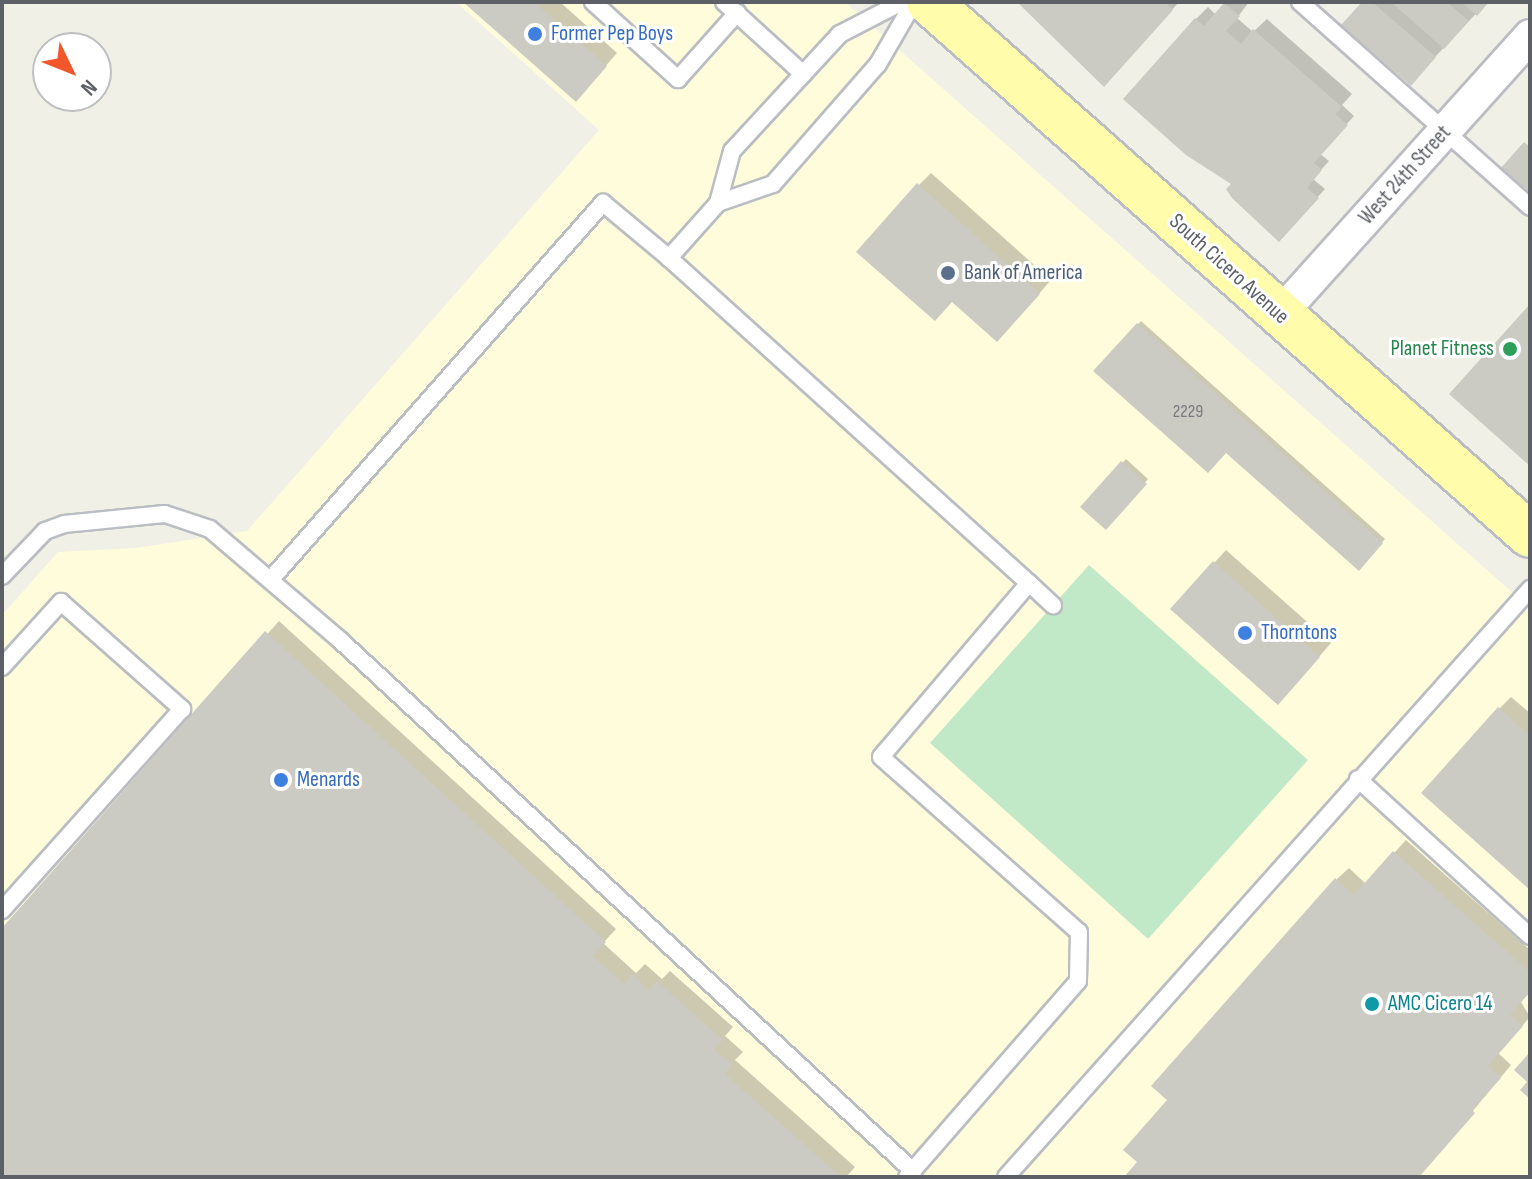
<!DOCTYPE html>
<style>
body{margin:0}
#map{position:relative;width:1532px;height:1179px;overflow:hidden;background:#f0f0e6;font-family:"Sofia Sans Condensed",sans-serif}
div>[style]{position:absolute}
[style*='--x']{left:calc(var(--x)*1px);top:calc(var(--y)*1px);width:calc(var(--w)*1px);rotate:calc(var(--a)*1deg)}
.commercial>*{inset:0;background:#fffcdc}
.green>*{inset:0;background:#c2e9c7}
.shadow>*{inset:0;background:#0003}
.building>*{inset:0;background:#cbcac3}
.roads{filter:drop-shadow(2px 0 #babdc2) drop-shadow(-2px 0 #babdc2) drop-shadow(0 2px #babdc2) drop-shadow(0 -2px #babdc2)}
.service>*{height:16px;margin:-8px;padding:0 8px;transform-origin:8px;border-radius:8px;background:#fff}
.minor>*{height:32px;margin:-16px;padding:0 16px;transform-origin:16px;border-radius:16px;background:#fff}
.primary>*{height:44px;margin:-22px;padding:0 22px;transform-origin:22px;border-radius:22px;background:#fffdac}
.dots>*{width:22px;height:22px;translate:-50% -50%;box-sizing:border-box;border:4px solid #fff;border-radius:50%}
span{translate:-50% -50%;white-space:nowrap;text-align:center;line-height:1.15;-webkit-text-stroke:6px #fff;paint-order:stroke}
.number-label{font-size:18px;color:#787a7e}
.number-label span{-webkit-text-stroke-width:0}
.shop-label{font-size:22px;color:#366cbe}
.left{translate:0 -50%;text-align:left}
.street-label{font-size:22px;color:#5d6067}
.service-label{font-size:22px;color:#4e5e75}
.leisure-label{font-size:22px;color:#27864d}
.right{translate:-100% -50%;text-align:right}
.culture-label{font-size:22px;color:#0d838f}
.frame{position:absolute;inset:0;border:4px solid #5d6067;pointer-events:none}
.north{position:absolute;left:32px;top:32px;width:80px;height:80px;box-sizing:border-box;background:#fff;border:2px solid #bebfc2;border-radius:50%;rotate:133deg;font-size:22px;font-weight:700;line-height:32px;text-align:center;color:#5d6067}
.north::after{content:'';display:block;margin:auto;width:28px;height:36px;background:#f2562b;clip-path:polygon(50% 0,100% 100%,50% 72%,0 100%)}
</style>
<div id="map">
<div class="commercial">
<i style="clip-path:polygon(456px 2px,845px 2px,1530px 608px,1530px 1177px,2px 1177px,2px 615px,58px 552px,136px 548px,247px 531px,599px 130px)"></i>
</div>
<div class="green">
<i style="clip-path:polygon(1089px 565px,1308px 760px,1148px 939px,930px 743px)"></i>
</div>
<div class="shadow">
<i style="clip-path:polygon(466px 2px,560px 2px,617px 53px,587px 87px)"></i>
<i style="clip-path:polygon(1019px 2px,1179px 2px,1116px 72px)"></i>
<i style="clip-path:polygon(1227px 2px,1249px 2px,1237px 18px,1253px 32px,1267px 19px,1352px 94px,1342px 105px,1354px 116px,1320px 154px,1329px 161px,1313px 179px,1325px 189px,1287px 231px,1234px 184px,1196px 19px,1208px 7px,1216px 15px)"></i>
<i style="clip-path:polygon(1364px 2px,1487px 2px,1418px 75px)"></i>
<i style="clip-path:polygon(931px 173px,1051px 280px,1009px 328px,919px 185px)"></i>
<i style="clip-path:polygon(1141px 321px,1385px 539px,1359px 568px,1226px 450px,1096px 371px)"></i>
<i style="clip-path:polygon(1126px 459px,1148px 479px,1106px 527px,1083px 507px)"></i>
<i style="clip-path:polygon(1226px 550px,1331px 643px,1290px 690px,1173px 608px)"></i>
<i style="clip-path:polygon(279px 621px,616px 929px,603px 943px,636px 973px,645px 964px,662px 979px,670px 971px,733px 1027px,725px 1036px,743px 1052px,735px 1060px,855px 1167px,846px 1177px,2px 1174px,2px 931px)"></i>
<i style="clip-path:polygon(1511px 697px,1530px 713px,1530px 887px,1499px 709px)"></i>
<i style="clip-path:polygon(1406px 840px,1530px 950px,1530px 991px,1521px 1002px,1530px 1017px,1498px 1053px,1511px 1065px,1418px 1177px,1127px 1177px,1140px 1162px,1170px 1100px,1337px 879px,1349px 868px,1366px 884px)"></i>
</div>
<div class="building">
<i style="clip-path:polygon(463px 2px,534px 2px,607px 66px,576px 102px)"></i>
<i style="clip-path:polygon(1017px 2px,1165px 2px,1173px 10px,1104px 87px)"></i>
<i style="clip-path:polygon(1362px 2px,1372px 2px,1436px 57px,1411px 86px,1341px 25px)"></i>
<i style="clip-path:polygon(1391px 2px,1447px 2px,1469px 21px,1444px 49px)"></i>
<i style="clip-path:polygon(1461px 2px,1489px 2px,1477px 16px)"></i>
<i style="clip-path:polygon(1224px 3px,1240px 16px,1226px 31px,1241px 44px,1253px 29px,1342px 107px,1335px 114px,1348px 125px,1314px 163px,1322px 170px,1307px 188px,1319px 198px,1279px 242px,1232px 198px,1226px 189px,1231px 184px,1186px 155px,1123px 99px,1195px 18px,1204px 26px)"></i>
<i style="clip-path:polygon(1524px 142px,1530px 147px,1530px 193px,1501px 168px)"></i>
<i style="clip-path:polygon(917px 183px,1040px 294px,997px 342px,952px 302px,935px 321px,856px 252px)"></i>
<i style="clip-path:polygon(1530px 304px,1530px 466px,1449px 394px)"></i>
<i style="clip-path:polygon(1137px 323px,1383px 543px,1359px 571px,1226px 453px,1208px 473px,1093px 371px)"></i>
<i style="clip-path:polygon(1121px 461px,1147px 484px,1106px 530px,1080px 507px)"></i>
<i style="clip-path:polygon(1213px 561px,1320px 657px,1278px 705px,1170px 609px)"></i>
<i style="clip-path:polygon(265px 631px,606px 942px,593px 956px,624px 984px,632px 974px,649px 990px,657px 981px,723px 1040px,714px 1049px,732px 1065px,725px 1074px,841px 1177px,2px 1177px,2px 928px)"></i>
<i style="clip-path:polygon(1498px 707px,1530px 736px,1530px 890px,1421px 793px)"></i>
<i style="clip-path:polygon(1393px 851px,1530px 972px,1530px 992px,1510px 1015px,1523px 1026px,1488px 1066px,1501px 1078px,1472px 1110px,1475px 1113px,1419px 1177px,1124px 1177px,1137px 1162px,1123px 1150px,1167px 1100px,1151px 1086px,1335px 878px,1354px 895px)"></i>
<i style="clip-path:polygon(1530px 1052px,1530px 1099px,1520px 1090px,1527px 1082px,1514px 1070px)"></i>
</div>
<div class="roads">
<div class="service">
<i style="--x:593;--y:2;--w:115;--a:42.2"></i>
<i style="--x:678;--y:79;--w:89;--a:-48.2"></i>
<i style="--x:724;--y:2;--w:107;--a:42.3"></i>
<i style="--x:902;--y:2;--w:70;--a:152.7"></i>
<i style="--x:840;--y:34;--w:159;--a:132.7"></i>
<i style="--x:732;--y:151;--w:54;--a:105.1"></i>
<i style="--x:718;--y:203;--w:74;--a:131.7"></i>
<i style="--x:669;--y:258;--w:485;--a:42.1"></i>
<i style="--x:1029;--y:583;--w:228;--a:130.4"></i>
<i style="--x:881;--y:757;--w:264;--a:41.5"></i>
<i style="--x:1079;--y:932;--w:49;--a:91.2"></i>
<i style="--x:1078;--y:981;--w:260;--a:131.1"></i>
<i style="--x:1300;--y:2;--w:308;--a:41.7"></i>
<i style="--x:718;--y:203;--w:58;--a:-19.1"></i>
<i style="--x:773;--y:184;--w:159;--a:-48.8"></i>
<i style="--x:878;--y:64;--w:72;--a:-59.9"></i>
<i style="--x:2;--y:576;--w:62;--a:-46.3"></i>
<i style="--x:45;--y:531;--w:20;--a:-20"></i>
<i style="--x:64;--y:524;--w:101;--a:-5.7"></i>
<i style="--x:165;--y:514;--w:47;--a:18.4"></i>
<i style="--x:210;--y:529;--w:172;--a:40.5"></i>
<i style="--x:341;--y:641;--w:780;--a:42.82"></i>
<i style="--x:271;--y:579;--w:502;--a:-48.56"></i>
<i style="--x:603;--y:203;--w:86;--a:39.8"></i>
<i style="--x:1029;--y:583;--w:33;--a:43"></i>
<i style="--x:2;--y:667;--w:88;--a:-47.8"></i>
<i style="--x:61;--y:602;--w:162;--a:41.5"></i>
<i style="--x:182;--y:709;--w:270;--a:131.8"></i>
<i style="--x:1358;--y:779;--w:233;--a:42.4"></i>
<i style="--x:1006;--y:1177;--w:788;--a:-48.29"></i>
</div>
<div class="minor">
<i style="--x:1280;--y:314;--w:374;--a:-48"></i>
</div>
<div class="primary">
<i style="--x:929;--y:2;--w:803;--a:41.57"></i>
</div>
</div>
<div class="dots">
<i style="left:535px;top:34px;background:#3f7fe0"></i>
<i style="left:948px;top:273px;background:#5c6f8a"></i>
<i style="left:1510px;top:349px;background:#2e9e5b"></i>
<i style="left:1245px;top:633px;background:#3f7fe0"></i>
<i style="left:281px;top:780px;background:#3f7fe0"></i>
<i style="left:1372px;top:1004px;background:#0f9aa8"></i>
</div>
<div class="number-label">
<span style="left:1188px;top:412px">2229</span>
</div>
<div class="shop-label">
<span class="left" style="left:551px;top:34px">Former Pep Boys</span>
<span class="left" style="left:1261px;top:633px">Thorntons</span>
<span class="left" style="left:297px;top:780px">Menards</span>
</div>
<div class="street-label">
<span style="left:1405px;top:175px;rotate:-48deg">West 24th Street</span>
<span style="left:1229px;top:269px;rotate:42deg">South Cicero Avenue</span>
</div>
<div class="service-label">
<span class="left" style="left:964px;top:273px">Bank of America</span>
</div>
<div class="leisure-label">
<span class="right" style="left:1494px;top:349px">Planet Fitness</span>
</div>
<div class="culture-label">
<span class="left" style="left:1388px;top:1004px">AMC Cicero 14</span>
</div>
<div class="frame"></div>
<div class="north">N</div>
</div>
